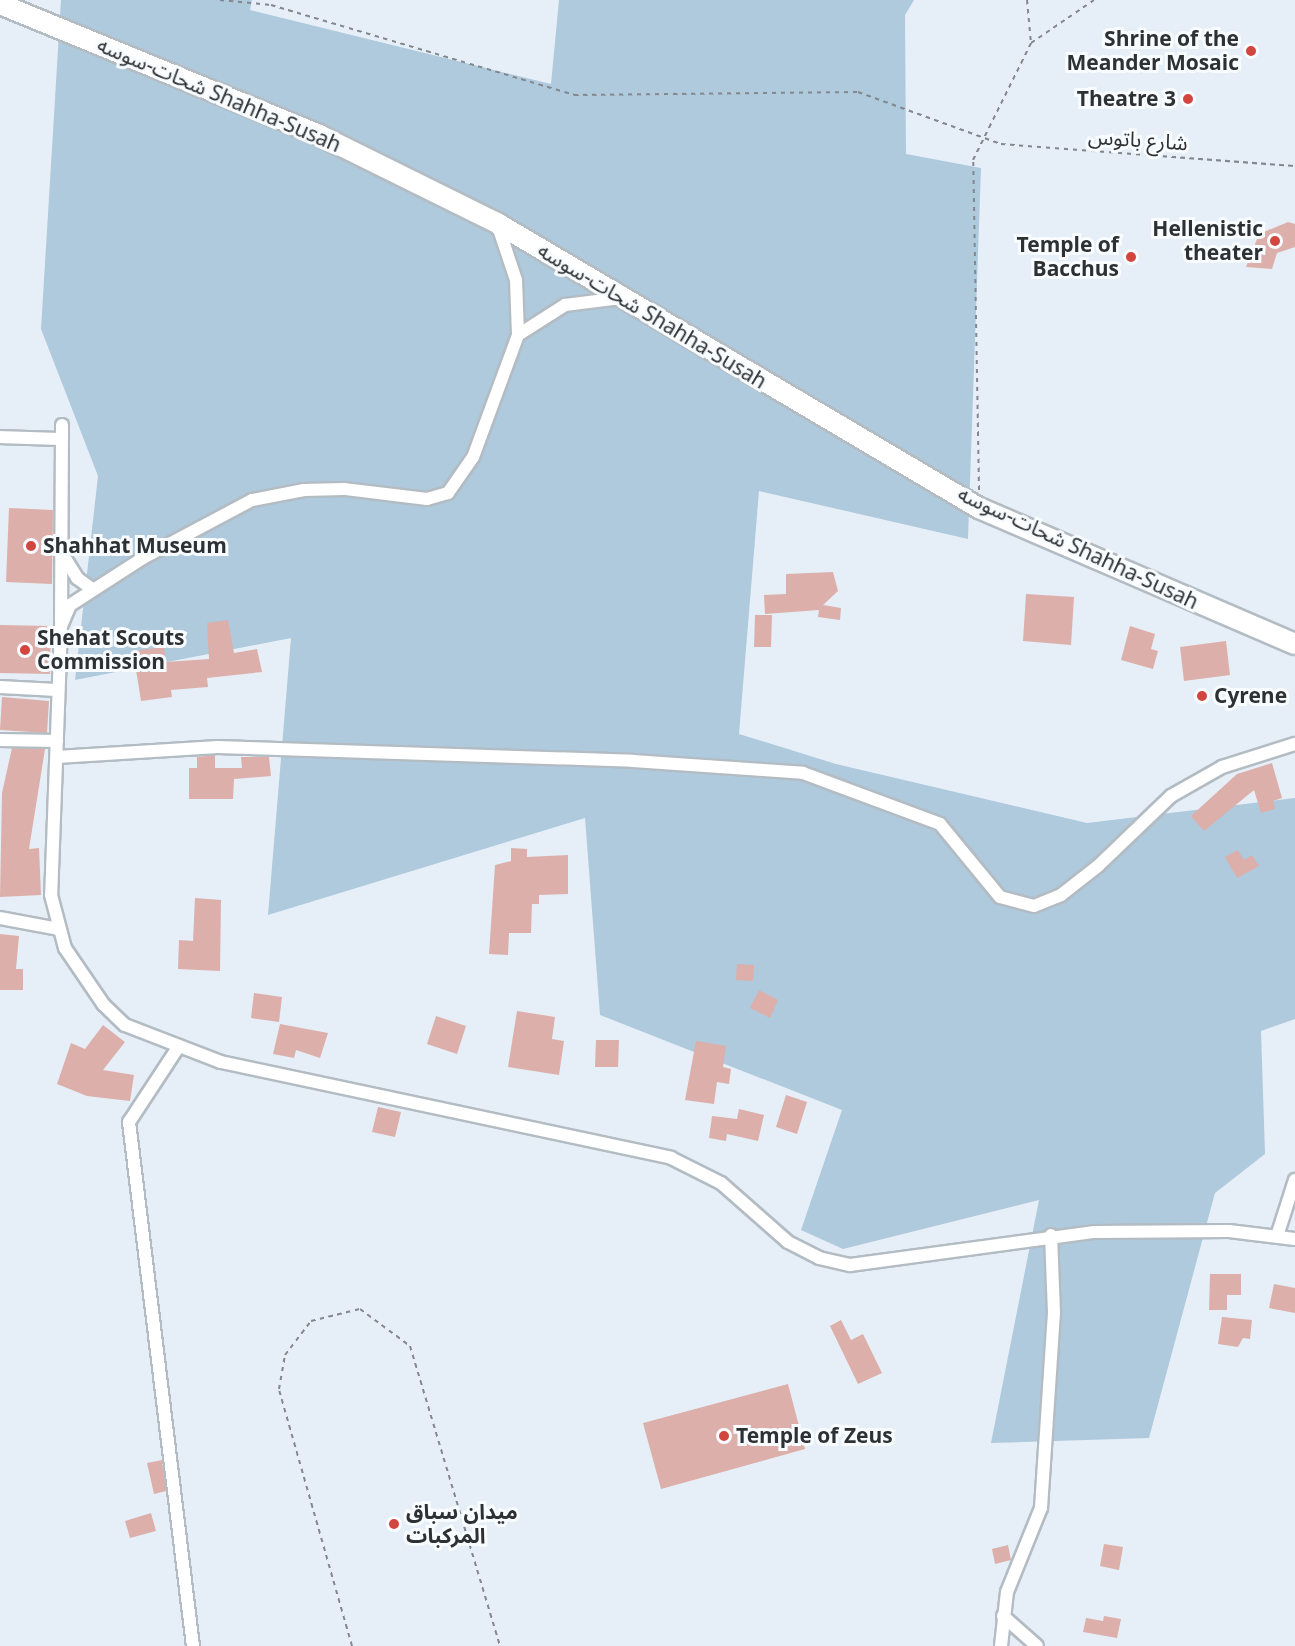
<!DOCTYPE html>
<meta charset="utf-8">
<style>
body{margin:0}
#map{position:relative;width:1295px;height:1646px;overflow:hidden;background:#e6eff7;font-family:Georgia,"Noto Sans Arabic",serif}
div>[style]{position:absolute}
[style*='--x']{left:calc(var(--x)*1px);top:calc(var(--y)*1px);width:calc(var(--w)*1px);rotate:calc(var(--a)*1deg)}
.green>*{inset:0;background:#afc9dd}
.building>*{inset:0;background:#dcafaa}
.path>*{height:2px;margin-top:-1px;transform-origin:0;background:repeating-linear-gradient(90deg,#82888d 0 4.5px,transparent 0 9px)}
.roads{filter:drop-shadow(2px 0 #b3bcc3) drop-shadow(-2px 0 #b3bcc3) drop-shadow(0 2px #b3bcc3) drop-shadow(0 -2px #b3bcc3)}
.minor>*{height:12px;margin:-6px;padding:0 6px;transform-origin:6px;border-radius:6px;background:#fff}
.primary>*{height:20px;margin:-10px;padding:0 10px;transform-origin:10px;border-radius:10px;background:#fff}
.dots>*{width:16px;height:16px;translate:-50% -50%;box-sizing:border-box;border:3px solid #f8fcff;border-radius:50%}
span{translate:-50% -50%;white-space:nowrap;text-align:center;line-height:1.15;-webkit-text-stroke:6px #f8fcff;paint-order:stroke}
.poi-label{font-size:21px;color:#2d3134;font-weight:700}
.right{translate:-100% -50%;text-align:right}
.left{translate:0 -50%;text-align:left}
.street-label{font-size:21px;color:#2d3134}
</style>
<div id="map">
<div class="green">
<i style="clip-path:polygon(61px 0,252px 0,250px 10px,551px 84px,559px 0,914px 0,905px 15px,906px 154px,981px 168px,968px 539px,759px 491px,739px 734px,836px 764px,1087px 823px,1295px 798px,1295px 1019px,1261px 1031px,1265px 1154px,1215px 1193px,1149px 1438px,991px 1443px,1039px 1200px,843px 1249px,801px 1230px,842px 1110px,600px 1015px,585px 818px,268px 915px,291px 638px,75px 680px,98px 476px,41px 329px)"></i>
</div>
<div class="building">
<i style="clip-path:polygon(1288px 222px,1295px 224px,1295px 247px,1277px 253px,1272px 269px,1246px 267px,1259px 234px)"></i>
<i style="clip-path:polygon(9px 508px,53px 510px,52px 584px,6px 582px)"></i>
<i style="clip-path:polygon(833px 572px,838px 591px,823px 605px,841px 608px,840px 620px,818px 617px,819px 610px,765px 614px,764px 595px,786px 594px,786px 574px)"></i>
<i style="clip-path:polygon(1026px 594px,1074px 597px,1071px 645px,1023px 641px)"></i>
<i style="clip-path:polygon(755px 615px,772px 615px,771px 647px,754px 647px)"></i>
<i style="clip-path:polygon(228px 620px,234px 653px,257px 649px,262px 672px,207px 678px,208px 687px,171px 690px,172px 697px,141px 701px,133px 651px,164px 647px,166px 662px,209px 659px,207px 623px)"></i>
<i style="clip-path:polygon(0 625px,51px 626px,50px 674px,0 673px)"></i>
<i style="clip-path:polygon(1130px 626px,1155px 634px,1151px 649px,1158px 651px,1153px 669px,1121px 660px)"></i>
<i style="clip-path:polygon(1226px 641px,1230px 675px,1184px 681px,1180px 647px)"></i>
<i style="clip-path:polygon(2px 697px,49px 701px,47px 733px,0 730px)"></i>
<i style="clip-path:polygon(12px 748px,45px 749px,29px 849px,39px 848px,41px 895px,0 897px,2px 793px)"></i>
<i style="clip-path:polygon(215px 755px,215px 768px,242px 768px,241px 757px,269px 757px,271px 776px,234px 779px,233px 799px,189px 799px,189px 768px,197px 768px,197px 757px)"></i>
<i style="clip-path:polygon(1272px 763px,1282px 798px,1273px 801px,1275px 809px,1261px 813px,1254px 790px,1204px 831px,1191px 816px,1237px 774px)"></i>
<i style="clip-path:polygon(511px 848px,527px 849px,527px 857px,568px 855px,568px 894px,539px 895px,539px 904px,532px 904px,531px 933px,509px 933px,508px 955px,489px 954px,495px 865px,511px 861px)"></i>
<i style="clip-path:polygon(1238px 850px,1244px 860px,1252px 855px,1259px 866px,1237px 878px,1225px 857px)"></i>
<i style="clip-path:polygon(195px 898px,221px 900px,220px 971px,178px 969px,179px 940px,193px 941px)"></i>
<i style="clip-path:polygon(0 934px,19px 936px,16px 969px,23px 969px,23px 990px,0 990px)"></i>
<i style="clip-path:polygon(737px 964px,754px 965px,753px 981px,736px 980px)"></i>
<i style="clip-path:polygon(759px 990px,778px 1000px,770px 1018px,750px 1008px)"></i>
<i style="clip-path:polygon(254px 993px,282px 997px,279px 1022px,251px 1018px)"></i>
<i style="clip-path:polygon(517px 1011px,555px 1017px,552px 1039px,564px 1041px,559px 1075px,508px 1067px)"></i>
<i style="clip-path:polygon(436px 1016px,466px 1026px,457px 1054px,427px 1044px)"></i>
<i style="clip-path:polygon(280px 1024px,328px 1033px,320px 1058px,296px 1050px,294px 1058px,273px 1054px)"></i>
<i style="clip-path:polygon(103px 1025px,125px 1042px,103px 1070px,134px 1075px,130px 1101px,87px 1096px,57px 1084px,71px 1043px,85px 1049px)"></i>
<i style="clip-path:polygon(596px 1040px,619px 1040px,618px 1067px,595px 1067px)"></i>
<i style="clip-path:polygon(696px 1041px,726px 1046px,723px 1067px,731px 1069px,729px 1084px,717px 1082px,714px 1104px,685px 1100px)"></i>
<i style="clip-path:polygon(786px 1095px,807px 1102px,797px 1134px,776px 1127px)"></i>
<i style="clip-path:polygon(378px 1107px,401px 1112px,395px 1137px,372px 1132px)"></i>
<i style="clip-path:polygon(739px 1109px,764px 1115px,758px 1141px,727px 1134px,726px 1141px,709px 1138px,712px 1116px,737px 1119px)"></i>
<i style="clip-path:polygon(1210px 1274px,1241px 1274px,1241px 1295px,1227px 1295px,1227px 1310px,1209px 1310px)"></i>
<i style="clip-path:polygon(1274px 1284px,1295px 1288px,1295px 1313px,1269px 1308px)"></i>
<i style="clip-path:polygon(1222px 1317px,1252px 1320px,1250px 1339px,1243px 1338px,1238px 1347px,1218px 1344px)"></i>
<i style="clip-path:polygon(841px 1320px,851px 1340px,863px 1334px,882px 1373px,858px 1384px,830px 1326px)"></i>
<i style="clip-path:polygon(788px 1384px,805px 1449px,661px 1489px,643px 1423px)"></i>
<i style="clip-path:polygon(162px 1460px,166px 1491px,154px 1494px,147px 1463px)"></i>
<i style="clip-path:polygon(151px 1513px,156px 1531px,130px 1538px,125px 1521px)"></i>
<i style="clip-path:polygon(1104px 1544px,1123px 1547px,1119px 1570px,1100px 1566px)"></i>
<i style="clip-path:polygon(1008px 1545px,1011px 1560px,995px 1564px,992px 1549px)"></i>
<i style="clip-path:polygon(1104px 1616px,1121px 1619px,1117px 1638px,1083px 1632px,1086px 1618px,1103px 1621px)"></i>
</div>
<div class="path">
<i style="--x:220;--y:0;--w:51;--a:5.6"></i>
<i style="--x:271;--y:5;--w:316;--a:16.5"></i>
<i style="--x:574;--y:95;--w:284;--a:-0.6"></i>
<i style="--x:858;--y:92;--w:152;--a:20"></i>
<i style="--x:1001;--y:144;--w:295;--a:4.3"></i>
<i style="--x:1027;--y:0;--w:43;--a:84.7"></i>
<i style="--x:979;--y:490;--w:330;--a:-91"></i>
<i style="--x:973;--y:160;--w:131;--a:-63.6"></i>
<i style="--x:1031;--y:43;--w:76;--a:-34.3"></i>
<i style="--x:352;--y:1646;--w:267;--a:-105.9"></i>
<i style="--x:279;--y:1389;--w:35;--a:-80"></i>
<i style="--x:285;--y:1355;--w:43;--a:-52.6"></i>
<i style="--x:311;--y:1321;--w:50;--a:-13.8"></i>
<i style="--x:360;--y:1309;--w:62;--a:36.5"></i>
<i style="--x:410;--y:1346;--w:313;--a:73.3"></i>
</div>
<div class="roads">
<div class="minor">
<i style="--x:497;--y:223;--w:60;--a:71.6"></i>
<i style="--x:516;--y:280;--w:55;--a:87.9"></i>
<i style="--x:518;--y:335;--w:130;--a:110.2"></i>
<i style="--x:473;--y:457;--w:44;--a:124.8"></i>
<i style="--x:448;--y:493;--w:22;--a:164"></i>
<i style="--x:427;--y:499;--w:84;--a:-173.1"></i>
<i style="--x:344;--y:489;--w:40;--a:178.6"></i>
<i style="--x:304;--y:490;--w:53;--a:169.1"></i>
<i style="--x:252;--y:500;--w:123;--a:152"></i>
<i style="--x:143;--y:558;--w:87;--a:147.2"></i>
<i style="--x:70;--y:605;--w:23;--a:113"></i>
<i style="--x:61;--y:626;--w:269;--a:92.1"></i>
<i style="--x:51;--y:895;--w:55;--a:75.2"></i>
<i style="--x:65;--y:948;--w:68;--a:55.8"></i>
<i style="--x:103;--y:1004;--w:30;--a:44"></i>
<i style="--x:125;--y:1025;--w:103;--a:21.1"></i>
<i style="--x:221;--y:1062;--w:460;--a:12"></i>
<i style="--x:671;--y:1158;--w:56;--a:26.6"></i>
<i style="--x:721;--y:1183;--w:89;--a:41.4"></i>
<i style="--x:788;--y:1242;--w:35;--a:27"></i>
<i style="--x:819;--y:1258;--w:32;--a:13"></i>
<i style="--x:850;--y:1265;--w:247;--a:-7.7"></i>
<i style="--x:1095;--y:1232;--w:134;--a:-0.4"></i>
<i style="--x:1229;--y:1231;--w:66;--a:6.9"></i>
<i style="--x:518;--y:335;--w:56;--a:-32.6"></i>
<i style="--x:565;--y:305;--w:56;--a:-7.1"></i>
<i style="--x:0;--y:437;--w:61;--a:1.9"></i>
<i style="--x:61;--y:552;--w:31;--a:58"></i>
<i style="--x:77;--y:578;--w:19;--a:36"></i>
<i style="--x:61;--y:622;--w:197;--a:-89.7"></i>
<i style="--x:0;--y:687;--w:57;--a:3"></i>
<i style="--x:0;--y:740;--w:57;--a:1"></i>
<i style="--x:57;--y:757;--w:161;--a:-3.6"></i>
<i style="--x:218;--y:747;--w:415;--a:1.9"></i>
<i style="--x:633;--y:761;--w:170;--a:4"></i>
<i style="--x:803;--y:773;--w:146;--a:20.4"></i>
<i style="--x:940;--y:824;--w:94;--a:50.6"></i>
<i style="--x:1000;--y:897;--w:35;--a:15"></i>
<i style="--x:1034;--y:906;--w:29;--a:-22"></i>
<i style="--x:1061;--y:895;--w:47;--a:-38.1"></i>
<i style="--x:1098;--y:866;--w:101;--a:-43.8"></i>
<i style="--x:1171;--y:796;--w:59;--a:-29.6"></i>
<i style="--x:1222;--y:767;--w:77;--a:-17.5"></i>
<i style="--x:0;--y:918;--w:60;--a:10.6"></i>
<i style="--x:177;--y:1049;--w:87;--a:123.3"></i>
<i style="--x:129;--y:1122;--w:528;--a:83.04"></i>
<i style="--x:1277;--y:1236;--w:59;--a:-72.2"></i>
<i style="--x:1003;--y:1616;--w:45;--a:41.4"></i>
<i style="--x:1001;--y:1646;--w:54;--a:-83.7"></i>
<i style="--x:1007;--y:1592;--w:91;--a:-68"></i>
<i style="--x:1041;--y:1508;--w:195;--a:-86.2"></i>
<i style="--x:1054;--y:1313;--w:78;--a:-92.2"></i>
</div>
<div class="primary">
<i style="--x:0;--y:4;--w:345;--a:22.3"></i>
<i style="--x:319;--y:135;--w:199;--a:26.3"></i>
<i style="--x:497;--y:223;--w:560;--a:30.6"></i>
<i style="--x:979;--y:508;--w:344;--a:23.3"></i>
</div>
</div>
<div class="dots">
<i style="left:1251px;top:51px;background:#d3453f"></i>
<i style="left:1188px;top:99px;background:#d3453f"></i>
<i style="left:1275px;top:241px;background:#d3453f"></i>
<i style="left:1131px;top:257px;background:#d3453f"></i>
<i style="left:31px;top:546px;background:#d3453f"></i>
<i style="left:25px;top:650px;background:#d3453f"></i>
<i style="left:1202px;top:696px;background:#d3453f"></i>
<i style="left:724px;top:1436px;background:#d3453f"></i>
<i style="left:394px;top:1524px;background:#d3453f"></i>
</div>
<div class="poi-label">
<span class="right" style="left:1239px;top:51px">Shrine of the<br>Meander Mosaic</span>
<span class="right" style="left:1176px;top:99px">Theatre 3</span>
<span class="right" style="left:1263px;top:241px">Hellenistic<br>theater</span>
<span class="right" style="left:1119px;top:257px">Temple of<br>Bacchus</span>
<span class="left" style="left:43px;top:546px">Shahhat Museum</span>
<span class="left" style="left:37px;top:650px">Shehat Scouts<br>Commission</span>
<span class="left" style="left:1214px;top:696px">Cyrene</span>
<span class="left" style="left:736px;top:1436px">Temple of Zeus</span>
<span class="left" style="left:406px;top:1524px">ميدان سباق<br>المركبات</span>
</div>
<div class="street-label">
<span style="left:219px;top:95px;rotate:23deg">شحات-سوسه Shahha-Susah</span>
<span style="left:1138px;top:140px;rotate:4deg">شارع باتوس</span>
<span style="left:652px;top:316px;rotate:31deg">شحات-سوسه Shahha-Susah</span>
<span style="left:1078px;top:548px;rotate:25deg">شحات-سوسه Shahha-Susah</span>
</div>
</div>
